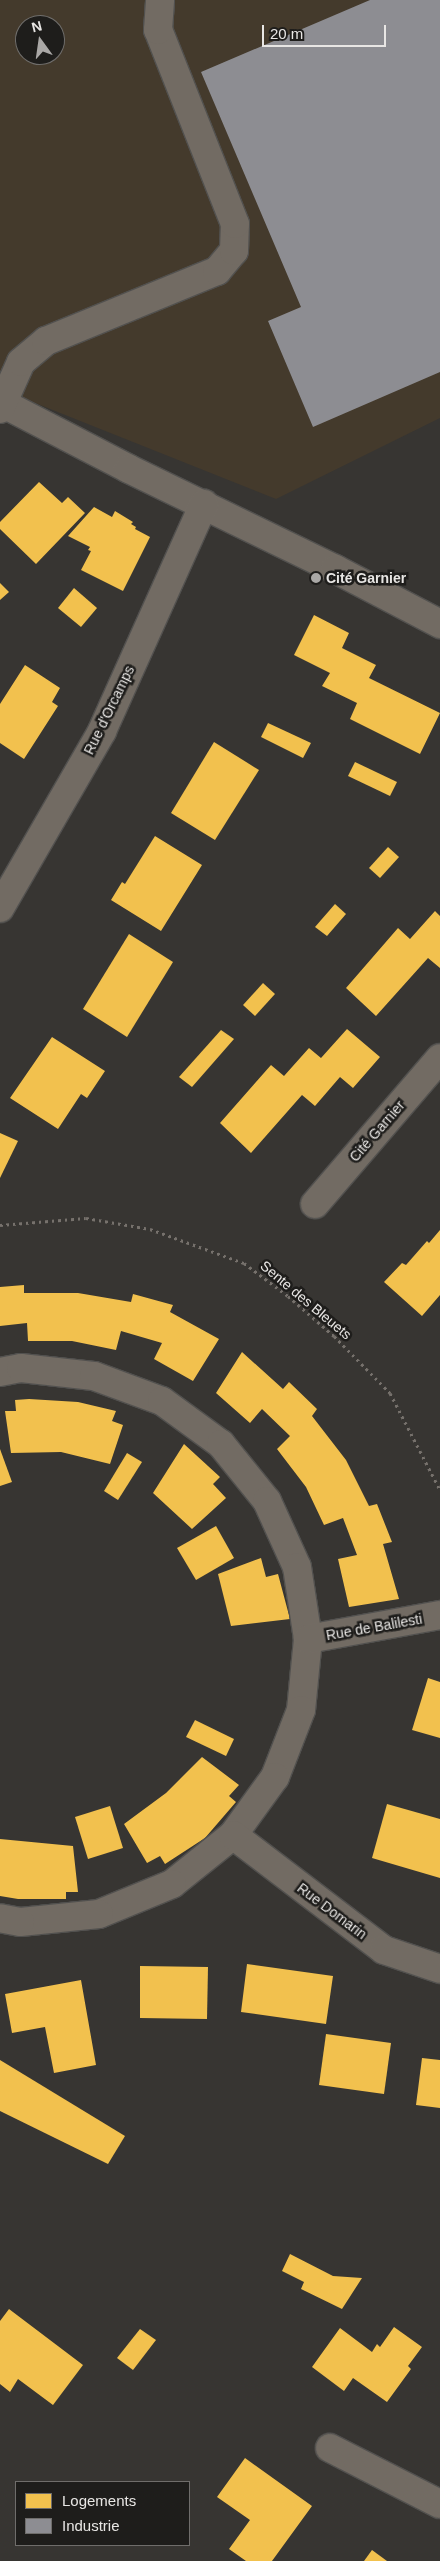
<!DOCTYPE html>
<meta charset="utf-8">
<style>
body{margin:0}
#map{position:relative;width:440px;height:2561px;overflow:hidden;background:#373532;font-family:Arial,sans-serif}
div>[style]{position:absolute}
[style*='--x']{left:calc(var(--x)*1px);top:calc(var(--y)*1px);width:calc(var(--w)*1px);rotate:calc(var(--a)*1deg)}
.industrial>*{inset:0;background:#443a2c}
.homes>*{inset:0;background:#f2c14e}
.industry>*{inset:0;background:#8d8d92}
.path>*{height:3px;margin-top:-1.5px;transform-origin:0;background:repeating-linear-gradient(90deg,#76716c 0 2.5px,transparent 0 6.5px)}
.roads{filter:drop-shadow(1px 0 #52514f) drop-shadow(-1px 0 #52514f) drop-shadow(0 1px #52514f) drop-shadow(0 -1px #52514f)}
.minor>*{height:28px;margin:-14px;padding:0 14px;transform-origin:14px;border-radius:14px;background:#726b63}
.dots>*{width:14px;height:14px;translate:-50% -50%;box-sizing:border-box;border:2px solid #1e1d1b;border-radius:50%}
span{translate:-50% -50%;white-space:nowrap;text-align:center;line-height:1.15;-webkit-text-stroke:5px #1e1d1b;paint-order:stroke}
.poi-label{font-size:14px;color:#e8e6e4;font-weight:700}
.left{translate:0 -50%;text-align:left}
.street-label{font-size:14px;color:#e8e6e4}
.legend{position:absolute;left:15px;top:2481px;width:175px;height:65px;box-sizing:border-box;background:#1e1d1b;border:1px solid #6f6d6b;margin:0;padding:6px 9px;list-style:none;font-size:15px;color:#e8e6e4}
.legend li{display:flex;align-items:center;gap:10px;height:25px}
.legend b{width:25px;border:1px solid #6f6d6b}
.north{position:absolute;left:15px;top:15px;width:50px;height:50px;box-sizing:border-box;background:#1e1d1b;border:1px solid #6f6d6b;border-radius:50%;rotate:346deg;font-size:14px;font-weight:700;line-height:20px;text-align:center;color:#e8e6e4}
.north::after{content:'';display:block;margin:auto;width:18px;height:22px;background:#aaa8a6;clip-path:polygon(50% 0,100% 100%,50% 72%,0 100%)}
.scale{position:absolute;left:262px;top:25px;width:124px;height:22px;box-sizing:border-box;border:2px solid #e8e6e4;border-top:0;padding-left:6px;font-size:15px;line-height:18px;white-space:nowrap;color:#e8e6e4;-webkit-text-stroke:4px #1e1d1b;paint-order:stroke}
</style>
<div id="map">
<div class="industrial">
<i style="clip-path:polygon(evenodd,0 0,440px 0,440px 418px,276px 499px,0 389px,0 0,25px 25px,55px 25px,55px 55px,25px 55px,25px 25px)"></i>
</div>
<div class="homes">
<i style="clip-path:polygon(39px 482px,62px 503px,68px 497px,85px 513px,36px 564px,0 529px,0 522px)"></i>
<i style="clip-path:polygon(94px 507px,112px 517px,115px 511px,133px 522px,131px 524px,136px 527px,135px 529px,150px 537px,123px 591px,81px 570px,91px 551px,88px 550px,90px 547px,68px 536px)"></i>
<i style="clip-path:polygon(0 583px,9px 592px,0 600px)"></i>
<i style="clip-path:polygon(74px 588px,97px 608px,81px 627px,58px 608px)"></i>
<i style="clip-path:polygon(314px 615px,349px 633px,342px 648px,376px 665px,369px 678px,440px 713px,420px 754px,350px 719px,357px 703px,322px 686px,330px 673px,294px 655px)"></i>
<i style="clip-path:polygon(25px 665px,60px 688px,52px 702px,58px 706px,24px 759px,0 743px,0 704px)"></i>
<i style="clip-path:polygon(268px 723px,311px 743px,303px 758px,261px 737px)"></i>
<i style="clip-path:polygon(214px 742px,259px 770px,215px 840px,171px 813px)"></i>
<i style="clip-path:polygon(355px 762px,397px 782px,390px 796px,348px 776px)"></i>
<i style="clip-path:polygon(155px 836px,202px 865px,161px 931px,111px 900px,122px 882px,125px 884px)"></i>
<i style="clip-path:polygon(388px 847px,399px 857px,380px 878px,369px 868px)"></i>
<i style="clip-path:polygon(335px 904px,346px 914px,327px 936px,315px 927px)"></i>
<i style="clip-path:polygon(435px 911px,440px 916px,440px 968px,428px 958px,376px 1016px,346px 988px,398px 928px,410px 939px)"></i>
<i style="clip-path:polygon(129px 934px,173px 962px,127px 1037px,83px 1009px)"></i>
<i style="clip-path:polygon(263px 983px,275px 994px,255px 1016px,243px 1005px)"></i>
<i style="clip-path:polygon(347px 1029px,380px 1057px,353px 1088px,340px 1077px,315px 1106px,302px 1095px,251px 1153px,220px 1123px,271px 1065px,284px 1076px,309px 1048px,321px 1058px)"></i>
<i style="clip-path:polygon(221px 1030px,234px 1039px,192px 1087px,179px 1077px)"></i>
<i style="clip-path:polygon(52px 1037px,105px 1071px,87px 1098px,81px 1094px,58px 1129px,10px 1098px)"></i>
<i style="clip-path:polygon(0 1133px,18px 1141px,0 1178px)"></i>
<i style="clip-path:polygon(440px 1230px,440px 1295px,422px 1316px,384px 1282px,402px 1263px,406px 1265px,427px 1241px,429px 1243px)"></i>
<i style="clip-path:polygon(24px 1285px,24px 1293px,78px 1293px,131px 1302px,133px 1294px,173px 1305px,170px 1312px,219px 1339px,193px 1381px,154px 1359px,162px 1343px,121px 1331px,116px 1350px,72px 1341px,28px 1341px,27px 1323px,0 1326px,0 1287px)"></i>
<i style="clip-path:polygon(242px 1352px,283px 1389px,289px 1382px,317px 1409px,312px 1416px,346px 1460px,369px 1506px,377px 1504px,392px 1542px,383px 1544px,399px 1599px,349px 1607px,338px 1559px,357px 1555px,343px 1518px,324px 1525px,306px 1487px,277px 1449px,290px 1436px,262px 1409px,250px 1423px,216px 1393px)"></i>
<i style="clip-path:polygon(29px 1399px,78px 1402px,116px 1411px,112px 1421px,123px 1425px,110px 1464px,61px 1452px,11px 1453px,5px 1411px,16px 1411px,15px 1400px)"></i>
<i style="clip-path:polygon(184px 1444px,220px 1477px,213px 1484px,226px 1498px,192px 1529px,153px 1493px)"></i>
<i style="clip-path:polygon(0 1449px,12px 1482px,0 1486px)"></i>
<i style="clip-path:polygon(127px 1453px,142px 1462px,118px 1500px,104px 1491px)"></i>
<i style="clip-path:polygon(216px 1526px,234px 1558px,196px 1580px,177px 1548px)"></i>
<i style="clip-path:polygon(261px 1558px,266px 1577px,278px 1574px,290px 1619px,231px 1626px,218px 1574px)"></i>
<i style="clip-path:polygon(428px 1678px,440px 1682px,440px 1738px,412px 1730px)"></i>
<i style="clip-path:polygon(195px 1720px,234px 1739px,226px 1756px,186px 1737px)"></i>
<i style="clip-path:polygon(202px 1757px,239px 1785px,229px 1796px,236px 1802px,205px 1838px,165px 1864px,160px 1856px,147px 1863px,124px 1824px,166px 1793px)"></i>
<i style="clip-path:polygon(387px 1804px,440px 1819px,440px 1878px,372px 1858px)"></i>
<i style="clip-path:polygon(110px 1806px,123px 1848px,88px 1859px,75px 1817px)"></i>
<i style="clip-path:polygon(0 1839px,73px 1846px,78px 1892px,66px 1892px,66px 1899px,18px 1899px,0 1896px)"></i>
<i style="clip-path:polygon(247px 1964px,333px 1976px,326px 2024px,241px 2012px)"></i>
<i style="clip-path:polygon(140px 1966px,208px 1967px,207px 2019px,140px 2018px)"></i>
<i style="clip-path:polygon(81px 1980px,96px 2065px,54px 2073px,45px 2027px,12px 2033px,5px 1994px)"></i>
<i style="clip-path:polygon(326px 2034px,391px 2043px,384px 2094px,319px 2085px)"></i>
<i style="clip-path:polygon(422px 2058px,440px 2060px,440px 2108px,416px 2105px)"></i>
<i style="clip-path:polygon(0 2060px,125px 2136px,108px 2164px,0 2111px)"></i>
<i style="clip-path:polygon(290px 2254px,333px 2276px,362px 2278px,342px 2309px,301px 2289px,304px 2282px,282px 2271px)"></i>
<i style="clip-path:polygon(9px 2309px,83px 2365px,53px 2405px,18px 2379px,10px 2392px,0 2384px,0 2321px)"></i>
<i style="clip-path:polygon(394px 2327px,422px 2347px,408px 2366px,411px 2369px,387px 2402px,353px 2378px,344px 2391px,312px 2367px,340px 2328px,372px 2352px,377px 2344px,380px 2347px)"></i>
<i style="clip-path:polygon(140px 2329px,156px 2340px,133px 2370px,117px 2358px)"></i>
<i style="clip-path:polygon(245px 2458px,312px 2506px,272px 2561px,246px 2561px,229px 2549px,250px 2520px,217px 2497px)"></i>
<i style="clip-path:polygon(372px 2550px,387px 2561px,364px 2561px)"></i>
</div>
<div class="industry">
<i style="clip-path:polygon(370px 0,440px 0,440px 372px,313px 427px,268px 321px,301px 307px,201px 72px)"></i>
</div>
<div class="path">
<i style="--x:0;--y:1225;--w:86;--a:-4.7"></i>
<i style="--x:86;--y:1218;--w:65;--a:9.8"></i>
<i style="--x:150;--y:1229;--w:100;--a:19.9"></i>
<i style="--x:244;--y:1263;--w:55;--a:36.9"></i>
<i style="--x:288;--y:1296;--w:61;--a:41"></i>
<i style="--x:334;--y:1336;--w:80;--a:45.5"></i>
<i style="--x:390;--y:1393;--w:109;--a:62.7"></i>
</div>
<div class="roads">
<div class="minor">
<i style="--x:0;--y:402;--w:145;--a:27.4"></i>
<i style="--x:129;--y:469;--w:229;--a:25.9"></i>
<i style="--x:335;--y:569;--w:119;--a:27.6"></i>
<i style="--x:0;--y:409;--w:51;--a:-65.9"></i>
<i style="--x:21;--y:362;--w:33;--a:-40"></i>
<i style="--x:46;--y:341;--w:185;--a:-22.3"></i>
<i style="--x:217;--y:271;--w:26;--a:-50"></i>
<i style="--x:234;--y:251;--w:27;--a:-88"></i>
<i style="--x:235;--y:224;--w:209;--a:-111.6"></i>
<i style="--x:158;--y:30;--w:30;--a:-86"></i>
<i style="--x:0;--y:908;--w:204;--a:-60"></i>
<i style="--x:102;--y:731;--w:249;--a:-65.8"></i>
<i style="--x:315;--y:1204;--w:192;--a:-49.4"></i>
<i style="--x:0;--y:1372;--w:21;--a:-11"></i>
<i style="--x:21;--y:1368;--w:73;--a:6.3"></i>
<i style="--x:94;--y:1376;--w:72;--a:20.2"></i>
<i style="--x:162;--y:1401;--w:73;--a:36.1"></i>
<i style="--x:221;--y:1444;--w:73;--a:51.1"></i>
<i style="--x:267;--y:1501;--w:72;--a:65.6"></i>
<i style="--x:297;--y:1567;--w:73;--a:81.3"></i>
<i style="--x:308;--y:1639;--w:71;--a:95.6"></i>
<i style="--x:301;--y:1710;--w:72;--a:111.2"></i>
<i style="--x:275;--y:1777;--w:72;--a:125.9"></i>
<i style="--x:233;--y:1835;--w:78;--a:141.2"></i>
<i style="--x:172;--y:1884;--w:79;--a:157.7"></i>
<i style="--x:99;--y:1914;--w:79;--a:174.2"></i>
<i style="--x:20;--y:1922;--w:20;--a:-169"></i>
<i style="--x:308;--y:1639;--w:134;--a:-10.3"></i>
<i style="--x:233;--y:1835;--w:190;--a:37.3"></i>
<i style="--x:384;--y:1950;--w:59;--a:18.7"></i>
<i style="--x:330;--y:2448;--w:123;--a:27"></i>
</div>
</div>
<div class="dots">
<i style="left:316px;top:578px;background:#aaa8a6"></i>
</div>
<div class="poi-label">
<span class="left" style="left:326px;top:578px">Cité Garnier</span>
</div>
<div class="street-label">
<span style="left:109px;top:710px;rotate:-64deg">Rue d'Orcamps</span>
<span style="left:377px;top:1131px;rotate:-49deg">Cité Garnier</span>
<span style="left:306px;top:1300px;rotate:40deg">Sente des Bleuets</span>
<span style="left:374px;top:1627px;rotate:-10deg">Rue de Balilesti</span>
<span style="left:332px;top:1911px;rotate:37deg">Rue Domarin</span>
</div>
<ul class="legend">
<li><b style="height:14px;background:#f2c14e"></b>Logements</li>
<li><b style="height:14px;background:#8d8d92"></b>Industrie</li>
</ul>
<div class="north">N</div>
<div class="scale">20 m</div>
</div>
